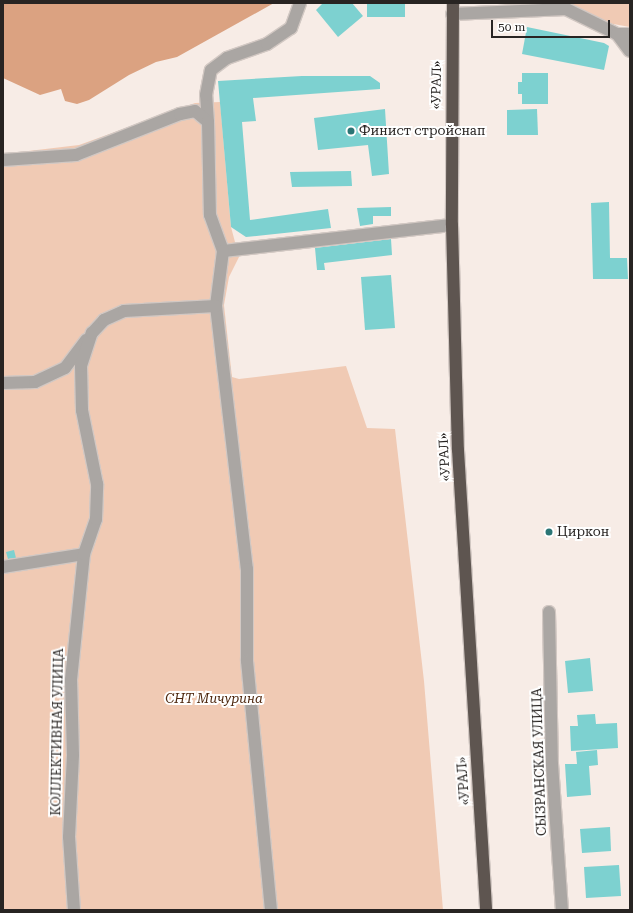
<!DOCTYPE html>
<meta charset="utf-8">
<style>
body{margin:0}
#map{position:relative;width:633px;height:913px;overflow:hidden;background:#f7ece6;font-family:"Roboto Serif",serif}
div>[style]{position:absolute}
[style*='--x']{left:calc(var(--x)*1px);top:calc(var(--y)*1px);width:calc(var(--w)*1px);rotate:calc(var(--a)*1deg)}
.green>*{inset:0;background:#f0cab4}
.water>*{inset:0;background:#dba281}
.building>*{inset:0;background:#7dd1d0}
.roads{filter:drop-shadow(1px 0 #d2c8c3) drop-shadow(-1px 0 #d2c8c3) drop-shadow(0 1px #d2c8c3) drop-shadow(0 -1px #d2c8c3)}
.street>*{height:12px;margin:-6px;padding:0 6px;transform-origin:6px;border-radius:6px;background:#aaa6a3}
.highway>*{height:12px;margin:-6px;padding:0 6px;transform-origin:6px;border-radius:6px;background:#5e5550}
.dots>*{width:11px;height:11px;translate:-50% -50%;box-sizing:border-box;border:2px solid #fff;border-radius:50%}
span{translate:-50% -50%;white-space:nowrap;text-align:center;line-height:1.15;-webkit-text-stroke:4px #fff;paint-order:stroke}
.street-label{font-size:13px;color:#282422}
.poi-label{font-size:13px;color:#282422}
.left{translate:0 -50%;text-align:left}
.park-label{font-size:13px;color:#4e280f;font-style:italic}
.frame{position:absolute;inset:0;border:4px solid #282422;pointer-events:none}
.scale{position:absolute;left:491px;top:20px;width:119px;height:18px;box-sizing:border-box;border:2px solid #282422;border-top:0;padding-left:5px;font-size:12px;line-height:14px;white-space:nowrap;color:#282422;-webkit-text-stroke:3px #fff;paint-order:stroke}
</style>
<div id="map">
<div class="green">
<i style="clip-path:polygon(503px 3px,630px 3px,630px 27px,503px 4px)"></i>
<i style="clip-path:polygon(220px 102px,231px 227px,239px 257px,229px 277px,224px 305px,232px 377px,239px 379px,346px 366px,367px 428px,395px 429px,424px 681px,443px 910px,3px 910px,3px 154px,79px 145px,195px 103px)"></i>
</div>
<div class="water">
<i style="clip-path:polygon(3px 3px,274px 3px,177px 57px,156px 62px,129px 75px,89px 100px,77px 104px,65px 101px,61px 89px,40px 95px,3px 78px)"></i>
</div>
<div class="building">
<i style="clip-path:polygon(323px 3px,352px 3px,363px 16px,338px 37px,316px 10px)"></i>
<i style="clip-path:polygon(367px 3px,405px 3px,405px 17px,367px 17px)"></i>
<i style="clip-path:polygon(527px 27px,604px 43px,609px 46px,604px 70px,522px 54px)"></i>
<i style="clip-path:polygon(522px 73px,548px 73px,548px 104px,522px 104px,522px 94px,518px 94px,518px 82px,522px 82px)"></i>
<i style="clip-path:polygon(302px 76px,370px 76px,380px 83px,380px 89px,253px 98px,256px 121px,242px 122px,250px 220px,328px 209px,331px 228px,246px 237px,231px 227px,218px 81px)"></i>
<i style="clip-path:polygon(385px 109px,389px 174px,372px 176px,368px 145px,318px 150px,314px 118px)"></i>
<i style="clip-path:polygon(537px 109px,538px 135px,507px 135px,507px 110px)"></i>
<i style="clip-path:polygon(351px 171px,352px 186px,292px 187px,290px 172px)"></i>
<i style="clip-path:polygon(609px 202px,610px 258px,627px 258px,628px 279px,593px 279px,591px 203px)"></i>
<i style="clip-path:polygon(391px 207px,391px 216px,373px 216px,373px 224px,360px 226px,357px 208px)"></i>
<i style="clip-path:polygon(391px 239px,392px 255px,324px 263px,325px 270px,317px 270px,315px 248px)"></i>
<i style="clip-path:polygon(391px 275px,395px 328px,365px 330px,361px 277px)"></i>
<i style="clip-path:polygon(14px 550px,16px 558px,8px 559px,6px 552px)"></i>
<i style="clip-path:polygon(590px 658px,593px 691px,568px 693px,565px 661px)"></i>
<i style="clip-path:polygon(595px 714px,596px 724px,617px 723px,618px 748px,571px 751px,570px 726px,578px 726px,577px 715px)"></i>
<i style="clip-path:polygon(597px 750px,598px 765px,589px 766px,591px 795px,567px 797px,565px 764px,577px 764px,576px 752px)"></i>
<i style="clip-path:polygon(610px 827px,611px 851px,582px 853px,580px 829px)"></i>
<i style="clip-path:polygon(619px 865px,621px 896px,586px 898px,584px 867px)"></i>
</div>
<div class="roads">
<div class="street">
<i style="--x:452;--y:14;--w:114;--a:-2.5"></i>
<i style="--x:566;--y:9;--w:57;--a:26.1"></i>
<i style="--x:617;--y:34;--w:13;--a:0"></i>
<i style="--x:617;--y:34;--w:21;--a:53"></i>
<i style="--x:208;--y:122;--w:27;--a:-94"></i>
<i style="--x:206;--y:95;--w:25;--a:-79"></i>
<i style="--x:211;--y:70;--w:20;--a:-37"></i>
<i style="--x:227;--y:58;--w:42;--a:-19.3"></i>
<i style="--x:267;--y:44;--w:29;--a:-34"></i>
<i style="--x:291;--y:28;--w:27;--a:-70"></i>
<i style="--x:3;--y:160;--w:73;--a:-3.9"></i>
<i style="--x:76;--y:155;--w:112;--a:-21.5"></i>
<i style="--x:180;--y:114;--w:15;--a:-11"></i>
<i style="--x:195;--y:111;--w:17;--a:40"></i>
<i style="--x:208;--y:122;--w:93;--a:88.8"></i>
<i style="--x:210;--y:215;--w:38;--a:70"></i>
<i style="--x:223;--y:251;--w:230;--a:-6.5"></i>
<i style="--x:223;--y:251;--w:55;--a:97.3"></i>
<i style="--x:216;--y:306;--w:265;--a:83.3"></i>
<i style="--x:247;--y:569;--w:92;--a:90"></i>
<i style="--x:247;--y:661;--w:250;--a:84.5"></i>
<i style="--x:3;--y:383;--w:32;--a:-2"></i>
<i style="--x:35;--y:382;--w:33;--a:-25"></i>
<i style="--x:65;--y:368;--w:35;--a:-53"></i>
<i style="--x:3;--y:567;--w:82;--a:-9.1"></i>
<i style="--x:549;--y:612;--w:152;--a:88.9"></i>
<i style="--x:552;--y:764;--w:146;--a:86.1"></i>
<i style="--x:74;--y:910;--w:73;--a:-93.9"></i>
<i style="--x:69;--y:837;--w:82;--a:-87.2"></i>
<i style="--x:73;--y:755;--w:75;--a:-91.5"></i>
<i style="--x:71;--y:680;--w:127;--a:-84.1"></i>
<i style="--x:84;--y:554;--w:37;--a:-71"></i>
<i style="--x:96;--y:519;--w:35;--a:-88"></i>
<i style="--x:97;--y:484;--w:76;--a:-101.5"></i>
<i style="--x:82;--y:410;--w:44;--a:-91.3"></i>
<i style="--x:81;--y:366;--w:35;--a:-72"></i>
<i style="--x:92;--y:333;--w:18;--a:-47"></i>
<i style="--x:104;--y:320;--w:22;--a:-24"></i>
<i style="--x:124;--y:311;--w:92;--a:-3.1"></i>
</div>
<div class="highway">
<i style="--x:453;--y:3;--w:222;--a:90.3"></i>
<i style="--x:452;--y:225;--w:225;--a:88.5"></i>
<i style="--x:458;--y:450;--w:461;--a:86.5"></i>
</div>
</div>
<div class="dots">
<i style="left:351px;top:131px;background:#2b7575"></i>
<i style="left:549px;top:532px;background:#2b7575"></i>
</div>
<div class="street-label">
<span style="left:437px;top:85px;rotate:-89deg">«УРАЛ»</span>
<span style="left:445px;top:457px;rotate:-93deg">«УРАЛ»</span>
<span style="left:58px;top:732px;rotate:-89deg">КОЛЛЕКТИВНАЯ УЛИЦА</span>
<span style="left:540px;top:762px;rotate:-92deg">СЫЗРАНСКАЯ УЛИЦА</span>
<span style="left:464px;top:781px;rotate:-94deg">«УРАЛ»</span>
</div>
<div class="poi-label">
<span class="left" style="left:359px;top:131px">Финист стройснап</span>
<span class="left" style="left:557px;top:532px">Циркон</span>
</div>
<div class="park-label">
<span style="left:214px;top:699px">СНТ Мичурина</span>
</div>
<div class="frame"></div>
<div class="scale">50 m</div>
</div>
